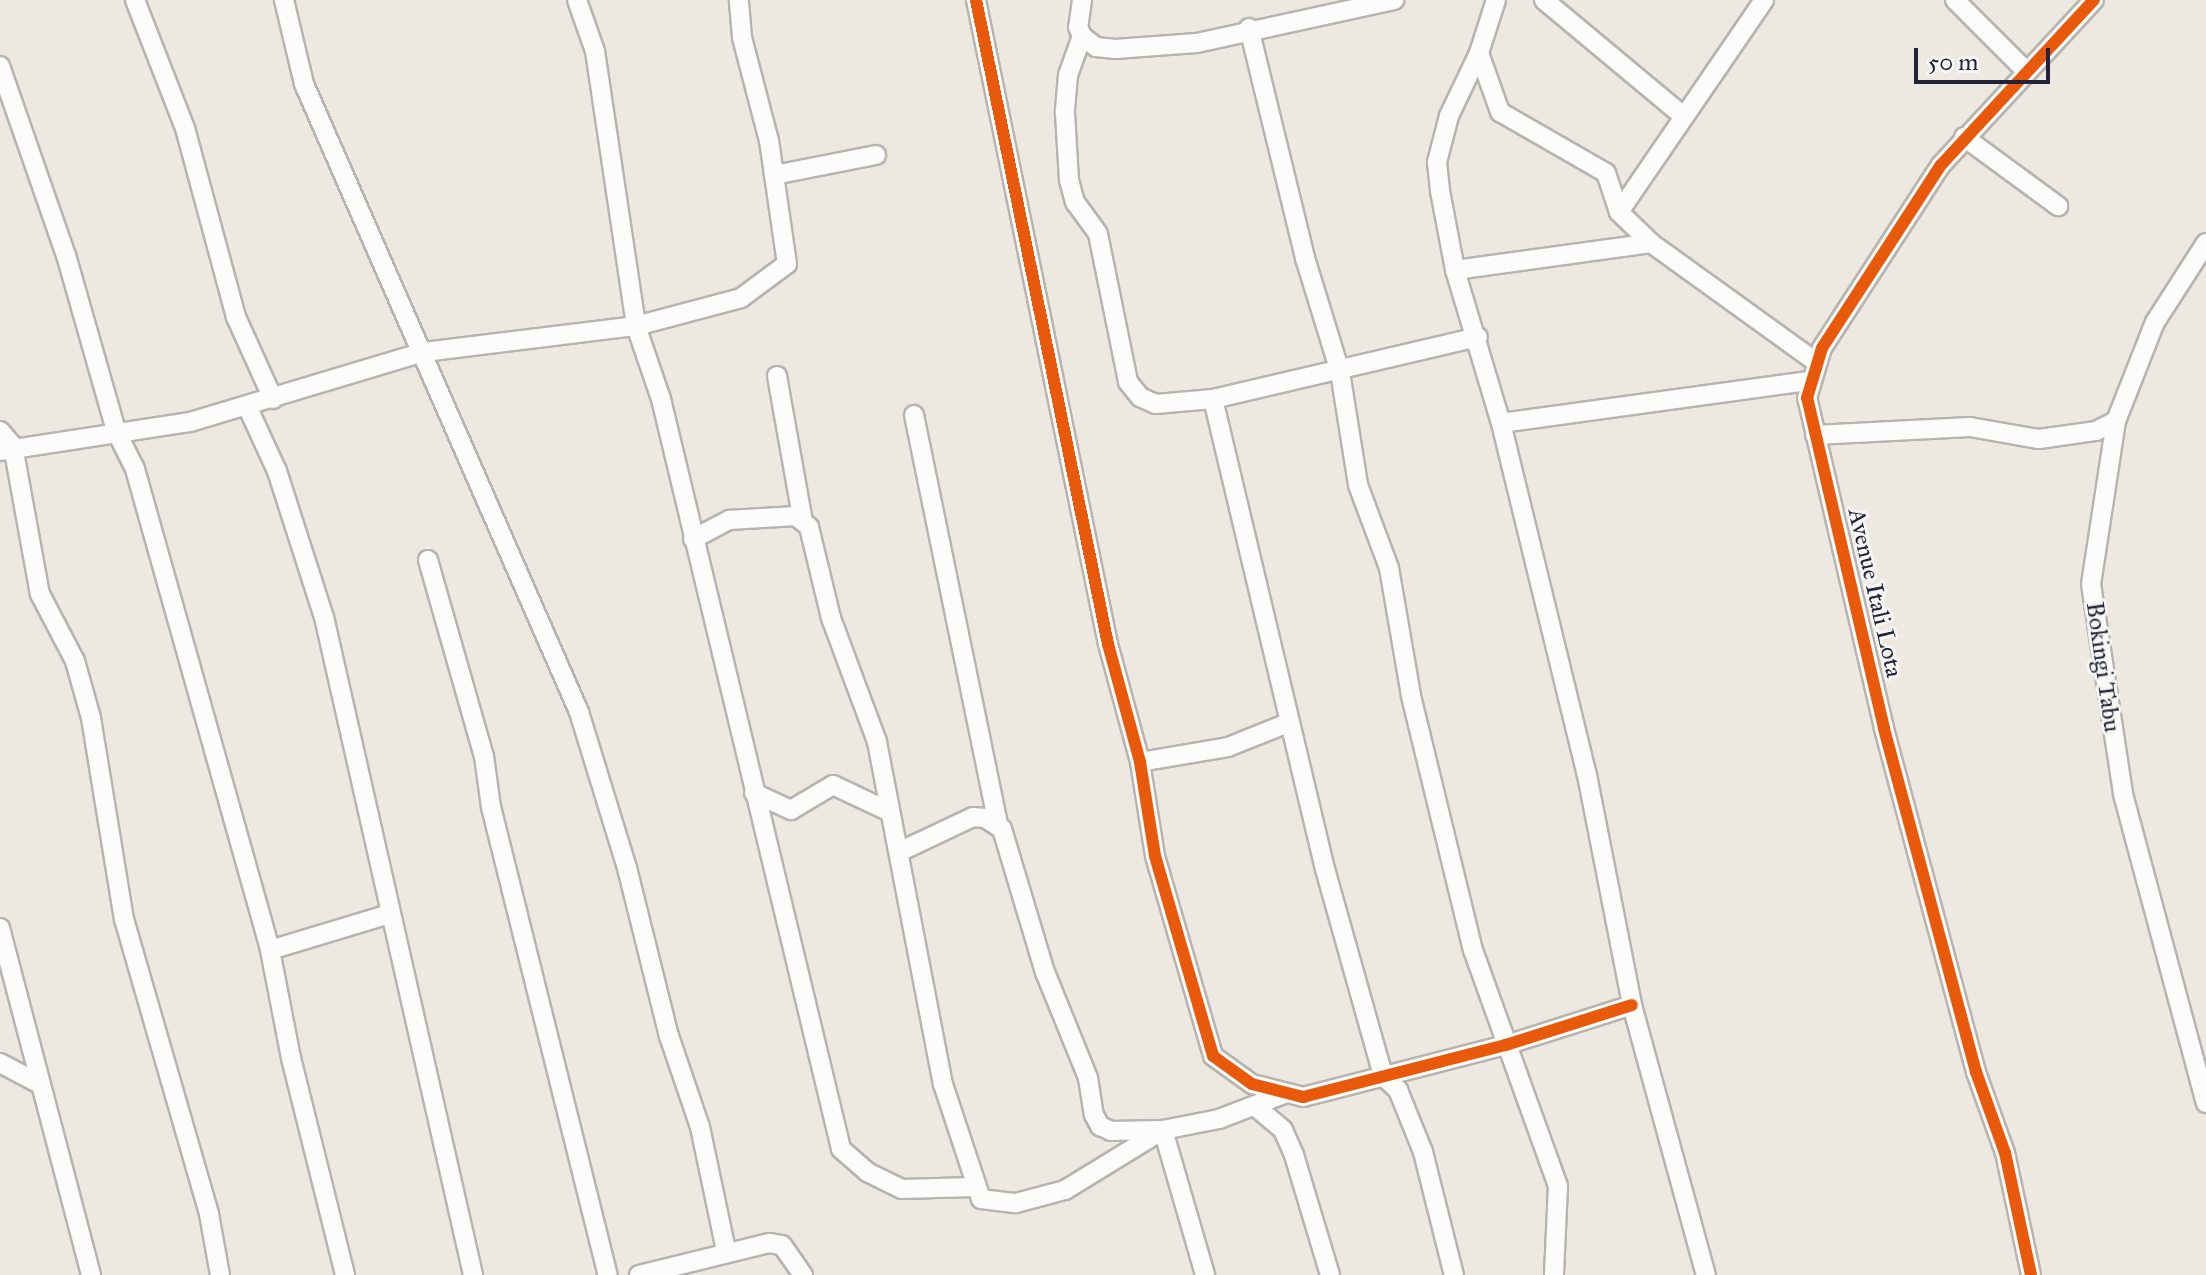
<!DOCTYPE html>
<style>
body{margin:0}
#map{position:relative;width:2206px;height:1275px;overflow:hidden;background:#ede9e0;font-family:"IM FELL Great Primer",serif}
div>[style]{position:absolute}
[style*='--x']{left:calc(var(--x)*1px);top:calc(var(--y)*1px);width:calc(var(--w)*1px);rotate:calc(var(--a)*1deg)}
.roads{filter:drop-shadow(2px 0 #b6b4b0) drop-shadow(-2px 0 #b6b4b0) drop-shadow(0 2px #b6b4b0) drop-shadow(0 -2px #b6b4b0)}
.minor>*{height:18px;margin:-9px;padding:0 9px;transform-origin:9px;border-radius:9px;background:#fcfcfa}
.cycleway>*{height:12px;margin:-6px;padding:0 6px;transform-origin:6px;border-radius:6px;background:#e8590c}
span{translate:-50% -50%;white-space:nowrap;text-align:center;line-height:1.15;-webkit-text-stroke:6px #f6f6f2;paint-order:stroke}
.street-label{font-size:24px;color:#22223b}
.scale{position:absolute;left:1914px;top:48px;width:136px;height:36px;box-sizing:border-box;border:4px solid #22223b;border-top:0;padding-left:10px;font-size:24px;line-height:28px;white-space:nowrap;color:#22223b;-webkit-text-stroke:6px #f6f6f2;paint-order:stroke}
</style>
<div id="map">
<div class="roads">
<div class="minor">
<i style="--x:135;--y:0;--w:137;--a:68.7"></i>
<i style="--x:185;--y:128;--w:196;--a:74.9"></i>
<i style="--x:236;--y:317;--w:90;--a:65.7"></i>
<i style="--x:284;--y:0;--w:86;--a:76.6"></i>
<i style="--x:304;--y:84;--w:686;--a:66.35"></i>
<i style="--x:579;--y:712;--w:163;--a:72.9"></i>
<i style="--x:627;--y:868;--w:173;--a:76"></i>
<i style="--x:669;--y:1036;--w:96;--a:71.2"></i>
<i style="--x:700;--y:1127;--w:126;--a:78.1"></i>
<i style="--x:577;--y:0;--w:54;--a:70.6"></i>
<i style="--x:595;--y:51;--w:278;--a:81.5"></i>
<i style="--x:636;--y:326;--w:77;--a:71.1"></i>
<i style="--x:661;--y:399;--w:771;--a:76.5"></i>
<i style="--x:841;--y:1149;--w:35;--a:41"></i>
<i style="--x:867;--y:1172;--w:39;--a:26"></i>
<i style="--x:902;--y:1189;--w:72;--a:-1.6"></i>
<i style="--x:976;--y:0;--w:657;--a:78.42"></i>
<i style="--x:1108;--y:644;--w:122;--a:74.8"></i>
<i style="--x:1140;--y:762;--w:95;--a:80.9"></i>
<i style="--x:1155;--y:856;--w:208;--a:73.8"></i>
<i style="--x:1213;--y:1056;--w:48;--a:35.7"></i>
<i style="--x:1252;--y:1084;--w:53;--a:14.3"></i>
<i style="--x:1303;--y:1097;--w:210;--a:-14.4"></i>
<i style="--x:1506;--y:1045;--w:132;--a:-17.6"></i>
<i style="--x:1082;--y:0;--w:27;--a:98"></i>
<i style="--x:1078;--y:27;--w:10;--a:66"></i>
<i style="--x:1082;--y:36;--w:18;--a:38"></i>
<i style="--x:1096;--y:47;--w:19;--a:6"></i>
<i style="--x:1115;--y:49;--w:82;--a:-4.2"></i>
<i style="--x:1197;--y:43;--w:202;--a:-12.3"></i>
<i style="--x:1496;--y:0;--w:56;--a:107.8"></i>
<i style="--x:1479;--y:53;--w:70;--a:115.5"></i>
<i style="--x:1449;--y:116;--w:48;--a:104.6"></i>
<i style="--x:1437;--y:162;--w:29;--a:84"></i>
<i style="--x:1440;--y:191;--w:80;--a:79.2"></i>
<i style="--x:1455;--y:270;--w:160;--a:73.3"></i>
<i style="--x:1501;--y:423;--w:362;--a:76.3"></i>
<i style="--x:1587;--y:775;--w:234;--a:78.9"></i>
<i style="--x:1632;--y:1005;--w:280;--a:74.7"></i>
<i style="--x:1544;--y:0;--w:180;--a:39.8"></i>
<i style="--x:1955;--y:0;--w:100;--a:45"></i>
<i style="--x:1249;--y:28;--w:237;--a:76.3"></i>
<i style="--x:1305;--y:258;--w:119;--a:72.9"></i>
<i style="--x:1340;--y:372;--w:114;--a:80.9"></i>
<i style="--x:1358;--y:485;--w:89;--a:69.5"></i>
<i style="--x:1389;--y:568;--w:130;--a:80.2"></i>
<i style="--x:1411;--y:696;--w:261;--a:76.3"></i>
<i style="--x:1473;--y:950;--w:251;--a:70.2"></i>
<i style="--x:1558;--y:1186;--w:89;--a:92.6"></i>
<i style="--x:1082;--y:36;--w:41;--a:109.7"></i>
<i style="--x:1068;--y:75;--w:38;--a:95"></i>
<i style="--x:1065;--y:113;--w:67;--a:86.6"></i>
<i style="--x:1069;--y:180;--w:23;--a:75"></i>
<i style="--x:1075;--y:202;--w:39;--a:54"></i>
<i style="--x:1098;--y:234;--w:151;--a:78.5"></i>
<i style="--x:1128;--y:382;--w:19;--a:51"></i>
<i style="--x:1140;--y:397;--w:17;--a:24"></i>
<i style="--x:1156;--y:404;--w:57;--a:-5"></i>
<i style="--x:1213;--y:399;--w:272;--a:-13.2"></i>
<i style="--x:1479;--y:53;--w:63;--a:70.4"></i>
<i style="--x:1500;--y:112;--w:122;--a:29.9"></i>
<i style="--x:1606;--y:173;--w:41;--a:71.6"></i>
<i style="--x:1619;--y:212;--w:45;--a:44.1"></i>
<i style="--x:1651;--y:243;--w:203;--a:35.8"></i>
<i style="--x:0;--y:66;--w:200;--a:70.8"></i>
<i style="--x:66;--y:255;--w:183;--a:74.1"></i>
<i style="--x:116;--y:431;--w:42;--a:63.4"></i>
<i style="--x:135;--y:469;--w:500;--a:74.3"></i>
<i style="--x:270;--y:950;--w:110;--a:79"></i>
<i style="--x:291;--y:1058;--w:224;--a:76"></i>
<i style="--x:1964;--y:137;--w:117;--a:36.3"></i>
<i style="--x:774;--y:175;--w:104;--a:-11.1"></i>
<i style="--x:1619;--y:212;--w:257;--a:-55.6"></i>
<i style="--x:2206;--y:243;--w:94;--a:122.8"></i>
<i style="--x:2155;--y:322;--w:106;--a:111.5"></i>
<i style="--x:2116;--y:421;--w:165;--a:98.7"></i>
<i style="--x:2091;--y:584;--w:212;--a:81.3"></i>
<i style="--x:2123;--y:794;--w:320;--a:75"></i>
<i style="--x:1455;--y:270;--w:198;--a:-7.8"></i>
<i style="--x:777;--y:376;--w:143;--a:79.9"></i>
<i style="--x:1213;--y:399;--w:483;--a:76.6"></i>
<i style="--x:1325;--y:869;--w:215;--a:74.3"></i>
<i style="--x:1383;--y:1076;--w:21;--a:43"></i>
<i style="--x:1398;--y:1090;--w:67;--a:68"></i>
<i style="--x:1423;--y:1152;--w:127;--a:75.9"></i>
<i style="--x:248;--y:408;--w:69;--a:65.3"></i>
<i style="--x:277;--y:471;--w:153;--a:72.2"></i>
<i style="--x:324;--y:617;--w:675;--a:77.24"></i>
<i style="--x:914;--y:415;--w:418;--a:78.4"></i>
<i style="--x:1501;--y:423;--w:311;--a:-7.8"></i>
<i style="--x:0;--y:431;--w:20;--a:49"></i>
<i style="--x:13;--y:446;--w:150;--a:79.7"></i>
<i style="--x:40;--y:594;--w:76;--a:62.4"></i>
<i style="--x:75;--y:661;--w:59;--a:74.3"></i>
<i style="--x:91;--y:718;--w:204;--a:80.7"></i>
<i style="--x:124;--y:919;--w:307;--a:73.9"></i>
<i style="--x:209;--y:1214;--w:62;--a:79.8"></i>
<i style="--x:1815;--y:435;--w:155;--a:-3"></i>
<i style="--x:1970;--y:427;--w:70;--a:9.9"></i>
<i style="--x:2039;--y:439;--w:58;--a:-8"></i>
<i style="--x:2096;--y:431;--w:22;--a:-27"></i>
<i style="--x:0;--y:451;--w:192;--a:-8.7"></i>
<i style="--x:190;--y:422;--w:244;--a:-16.7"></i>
<i style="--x:424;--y:352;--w:214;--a:-7"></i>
<i style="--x:636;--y:326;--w:109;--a:-14.9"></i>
<i style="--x:741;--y:298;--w:57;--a:-36.5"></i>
<i style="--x:787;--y:264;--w:124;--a:-98.3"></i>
<i style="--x:769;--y:141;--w:107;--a:-104.6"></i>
<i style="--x:742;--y:37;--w:37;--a:-95"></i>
<i style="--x:693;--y:539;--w:41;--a:-27.8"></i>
<i style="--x:729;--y:520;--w:67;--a:-3.4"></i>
<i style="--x:796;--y:516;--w:17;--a:40"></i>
<i style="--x:809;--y:527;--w:94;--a:76.4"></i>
<i style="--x:831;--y:618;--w:132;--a:69.6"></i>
<i style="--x:877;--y:742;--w:348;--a:79.1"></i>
<i style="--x:943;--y:1084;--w:121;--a:71.7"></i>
<i style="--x:981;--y:1199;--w:35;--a:7"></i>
<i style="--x:1016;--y:1203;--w:51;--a:-14.9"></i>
<i style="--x:1065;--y:1190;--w:115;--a:-31.5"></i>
<i style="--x:1163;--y:1130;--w:57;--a:-11.1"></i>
<i style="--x:1219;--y:1119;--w:70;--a:-21"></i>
<i style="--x:428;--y:560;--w:204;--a:74.1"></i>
<i style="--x:484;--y:756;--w:51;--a:82.2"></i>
<i style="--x:491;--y:807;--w:482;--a:76"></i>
<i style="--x:1140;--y:762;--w:89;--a:-9.7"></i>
<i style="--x:1228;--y:747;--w:65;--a:-21.8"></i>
<i style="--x:754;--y:793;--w:41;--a:24.7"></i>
<i style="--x:791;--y:810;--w:49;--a:-30.8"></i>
<i style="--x:833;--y:785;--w:61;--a:25.3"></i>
<i style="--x:899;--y:852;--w:82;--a:-25.3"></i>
<i style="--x:973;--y:817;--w:12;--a:5"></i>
<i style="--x:985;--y:818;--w:20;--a:33"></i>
<i style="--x:1002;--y:829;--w:149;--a:73.3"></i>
<i style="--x:1045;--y:972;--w:114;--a:67.9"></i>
<i style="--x:1088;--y:1078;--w:37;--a:81"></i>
<i style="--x:1094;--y:1115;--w:13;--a:61"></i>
<i style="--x:1100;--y:1126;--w:12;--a:24"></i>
<i style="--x:1111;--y:1131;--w:52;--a:-1.1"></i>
<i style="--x:1163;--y:1130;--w:151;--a:73.8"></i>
<i style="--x:0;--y:928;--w:359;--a:75.3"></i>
<i style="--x:270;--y:950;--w:124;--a:-16.8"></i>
<i style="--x:0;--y:1063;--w:45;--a:27.7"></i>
<i style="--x:1256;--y:1107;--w:35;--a:40"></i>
<i style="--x:1283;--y:1130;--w:27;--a:66"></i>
<i style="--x:1294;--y:1155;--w:125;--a:73.3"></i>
<i style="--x:639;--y:1275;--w:134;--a:-13.8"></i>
<i style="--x:769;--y:1243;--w:13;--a:9"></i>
<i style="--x:782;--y:1245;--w:37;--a:55"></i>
<i style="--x:2031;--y:1275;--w:125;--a:-102"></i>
<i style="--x:2005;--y:1153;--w:86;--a:-109.7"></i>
<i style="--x:1976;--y:1072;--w:356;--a:-105"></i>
<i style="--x:1884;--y:728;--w:339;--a:-103.1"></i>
<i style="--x:1807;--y:398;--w:52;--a:-73.3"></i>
<i style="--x:1822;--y:348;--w:218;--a:-57"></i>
<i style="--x:1941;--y:165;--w:225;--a:-47.2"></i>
</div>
</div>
<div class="cycleway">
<i style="--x:976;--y:0;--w:657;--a:78.42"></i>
<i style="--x:1108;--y:644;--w:122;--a:74.8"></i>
<i style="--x:1140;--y:762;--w:95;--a:80.9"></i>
<i style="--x:1155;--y:856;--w:208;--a:73.8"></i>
<i style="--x:1213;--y:1056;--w:48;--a:35.7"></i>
<i style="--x:1252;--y:1084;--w:53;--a:14.3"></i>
<i style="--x:1303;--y:1097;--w:210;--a:-14.4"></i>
<i style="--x:1506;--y:1045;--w:132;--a:-17.6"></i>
<i style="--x:2031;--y:1275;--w:125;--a:-102"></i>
<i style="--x:2005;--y:1153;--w:86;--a:-109.7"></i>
<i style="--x:1976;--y:1072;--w:356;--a:-105"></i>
<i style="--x:1884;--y:728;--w:339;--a:-103.1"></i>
<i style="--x:1807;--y:398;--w:52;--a:-73.3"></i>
<i style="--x:1822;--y:348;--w:218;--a:-57"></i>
<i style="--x:1941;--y:165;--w:225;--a:-47.2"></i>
</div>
<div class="street-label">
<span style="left:1875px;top:593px;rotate:77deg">Avenue Itali Lota</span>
<span style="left:2103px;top:667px;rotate:82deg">Bokingi Tabu</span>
</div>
<div class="scale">50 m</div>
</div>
